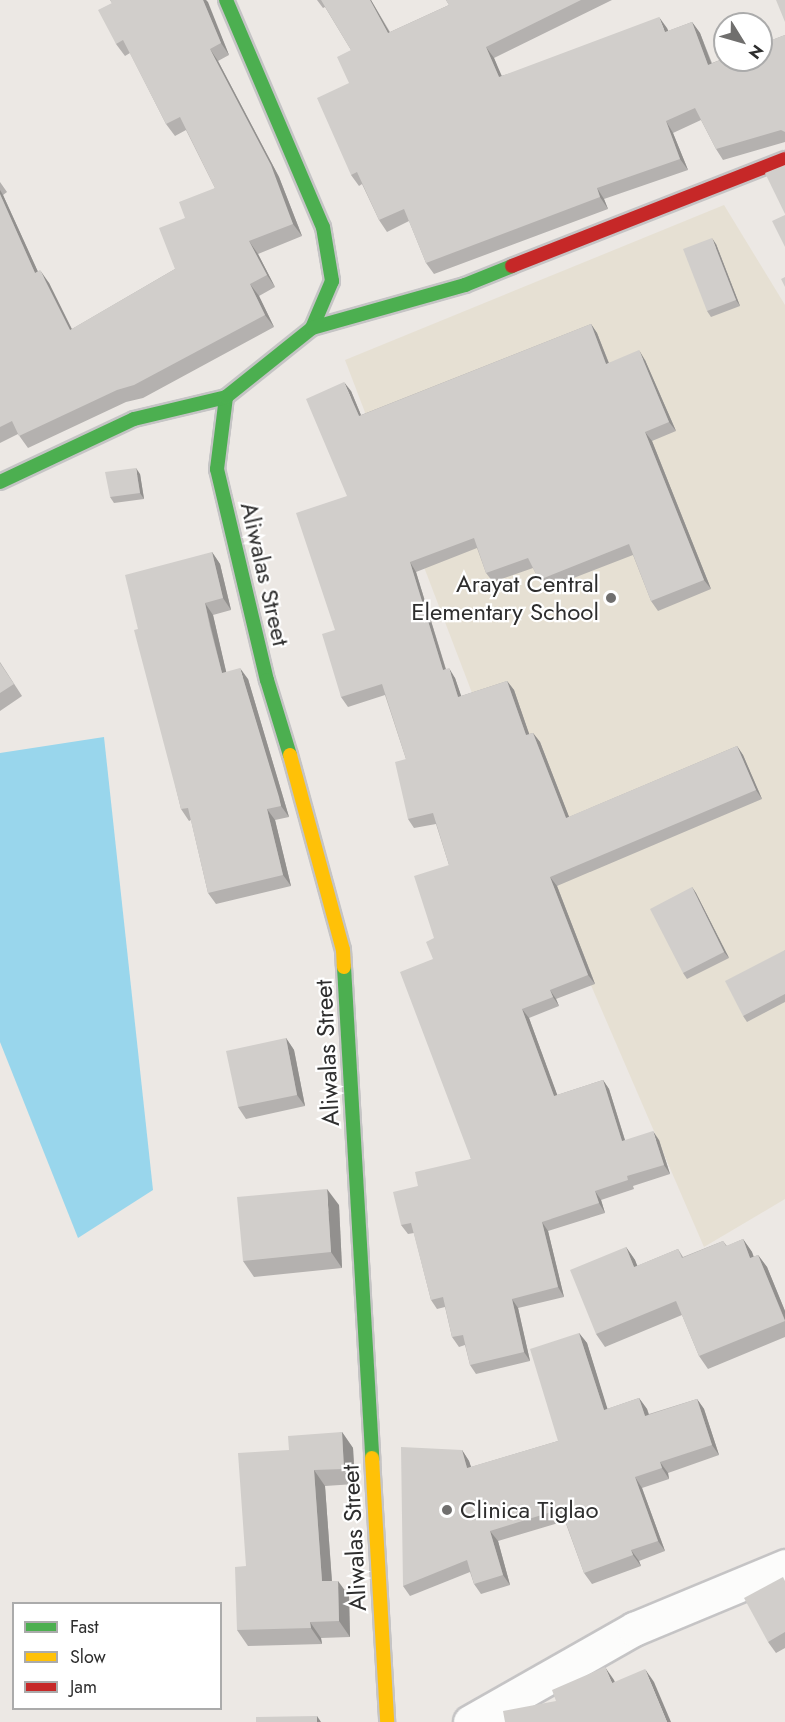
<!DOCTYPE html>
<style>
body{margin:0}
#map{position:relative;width:785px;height:1722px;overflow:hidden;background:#ece8e4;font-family:Jost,sans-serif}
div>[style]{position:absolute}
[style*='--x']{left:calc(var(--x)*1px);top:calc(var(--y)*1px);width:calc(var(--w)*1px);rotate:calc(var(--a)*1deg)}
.education>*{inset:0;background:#e6e0d3}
.water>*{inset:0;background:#99d6ec}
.roads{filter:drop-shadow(2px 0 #c5c4c5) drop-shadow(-2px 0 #c5c4c5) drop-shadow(0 2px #c5c4c5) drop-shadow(0 -2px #c5c4c5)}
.street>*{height:33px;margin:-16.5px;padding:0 16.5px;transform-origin:16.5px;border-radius:16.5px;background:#fcfcfb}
.fast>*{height:14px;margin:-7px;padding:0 7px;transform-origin:7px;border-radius:7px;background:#4caf50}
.slow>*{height:14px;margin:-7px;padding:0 7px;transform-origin:7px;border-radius:7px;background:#ffc107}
.jam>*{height:14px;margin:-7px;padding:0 7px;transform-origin:7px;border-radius:7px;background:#c62828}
.wall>*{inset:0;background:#b4b1af}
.shaded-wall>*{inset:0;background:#92908e}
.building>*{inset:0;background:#d1cecb}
.dots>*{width:16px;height:16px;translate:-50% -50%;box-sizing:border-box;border:3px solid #fff;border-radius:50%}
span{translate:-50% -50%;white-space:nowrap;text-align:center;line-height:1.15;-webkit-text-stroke:4.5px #fff;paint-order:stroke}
.street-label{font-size:24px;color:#2e2e2e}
.poi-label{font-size:24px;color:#2e2e2e}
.right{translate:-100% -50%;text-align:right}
.left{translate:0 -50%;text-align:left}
.legend{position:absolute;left:12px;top:1602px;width:210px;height:108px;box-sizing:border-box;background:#fff;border:2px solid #ababab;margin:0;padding:8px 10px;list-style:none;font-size:18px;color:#2e2e2e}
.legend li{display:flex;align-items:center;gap:12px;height:30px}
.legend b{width:30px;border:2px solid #ababab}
.north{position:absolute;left:713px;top:12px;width:60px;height:60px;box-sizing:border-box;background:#fff;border:2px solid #ababab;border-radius:50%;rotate:127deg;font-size:16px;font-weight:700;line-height:24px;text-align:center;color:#2e2e2e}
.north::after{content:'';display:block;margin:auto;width:21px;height:27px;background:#706f6e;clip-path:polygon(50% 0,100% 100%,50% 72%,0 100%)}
</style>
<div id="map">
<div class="education">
<i style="clip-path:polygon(724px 205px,785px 305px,785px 1199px,704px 1247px,527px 837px,345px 360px)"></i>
</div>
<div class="water">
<i style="clip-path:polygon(104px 737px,153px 1190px,78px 1238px,0 1042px,0 753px)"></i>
</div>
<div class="roads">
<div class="street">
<i style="--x:470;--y:1722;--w:189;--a:-29.6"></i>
<i style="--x:634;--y:1629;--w:164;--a:-22.6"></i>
</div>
<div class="fast">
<i style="--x:226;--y:0;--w:247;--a:66.9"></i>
<i style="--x:323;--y:227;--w:55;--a:80.5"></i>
<i style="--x:332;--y:281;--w:51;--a:113.1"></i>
<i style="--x:226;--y:397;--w:73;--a:97.1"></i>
<i style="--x:217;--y:469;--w:217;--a:76.7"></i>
<i style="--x:267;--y:680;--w:78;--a:73"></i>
<i style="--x:0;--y:482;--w:148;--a:-25.2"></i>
<i style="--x:134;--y:419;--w:95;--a:-13.4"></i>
<i style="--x:226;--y:397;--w:110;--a:-38.7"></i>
<i style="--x:312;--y:328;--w:159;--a:-15.7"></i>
<i style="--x:465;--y:285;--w:51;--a:-22"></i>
<i style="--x:344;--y:967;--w:492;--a:86.7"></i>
</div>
<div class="slow">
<i style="--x:290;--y:755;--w:202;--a:74.8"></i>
<i style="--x:343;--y:950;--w:17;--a:87"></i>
<i style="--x:372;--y:1458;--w:264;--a:86.7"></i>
</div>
<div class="jam">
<i style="--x:512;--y:266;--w:293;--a:-21.4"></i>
</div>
</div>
<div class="wall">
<i style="clip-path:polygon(110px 0,206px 0,229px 55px,218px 61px,279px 177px,302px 236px,258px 254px,275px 287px,259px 296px,274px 327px,143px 398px,126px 402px,28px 448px,18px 434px,0 443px,0 182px,7px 192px,3px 195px,38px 272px,49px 283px,72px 329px,175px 269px,185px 218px,215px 188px,186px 130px,175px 136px,166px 124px,130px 53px,125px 56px,116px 44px,112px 3px)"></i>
<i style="clip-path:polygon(317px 0,371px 0,390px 32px,449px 5px,446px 0,612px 0,494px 58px,501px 76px,667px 28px,668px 31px,692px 22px,700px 33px,712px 63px,785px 35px,785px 142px,723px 160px,716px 149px,701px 120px,673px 133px,688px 170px,604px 199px,608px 209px,434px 274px,426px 263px,409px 221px,387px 232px,379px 220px,362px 184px,359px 186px,351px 175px,349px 83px,351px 50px,325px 7px,323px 8px)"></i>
<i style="clip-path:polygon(716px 244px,740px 306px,711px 317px,707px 311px)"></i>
<i style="clip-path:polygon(591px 324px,597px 333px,609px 363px,645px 360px,676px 431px,652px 441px,711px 589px,658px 611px,651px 601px,633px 555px,545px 589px,539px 580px,533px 568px,493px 582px,486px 573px,477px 548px,416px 572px,446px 669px,455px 678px,461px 696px,507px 681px,514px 690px,529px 734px,533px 733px,540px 742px,569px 817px,737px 746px,743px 755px,762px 799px,557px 886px,595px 984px,556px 999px,559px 1006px,529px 1018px,557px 1095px,603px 1080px,609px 1089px,625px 1140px,659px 1140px,670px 1174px,633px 1186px,634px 1189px,601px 1200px,605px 1213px,548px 1231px,564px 1297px,518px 1308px,530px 1361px,476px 1374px,470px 1365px,465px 1345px,459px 1347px,452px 1337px,445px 1307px,437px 1309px,431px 1300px,414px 1233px,408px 1234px,401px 1225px,418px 1186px,471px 1159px,433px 959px,434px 938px,449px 865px,436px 824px,414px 828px,408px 819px,406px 759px,385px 695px,348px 707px,341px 697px,335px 630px,347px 496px,351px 391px,361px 415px)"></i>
<i style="clip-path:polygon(140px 474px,144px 499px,114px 503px,110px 497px)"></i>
<i style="clip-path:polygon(212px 552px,220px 564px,231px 610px,213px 615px,226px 672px,248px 679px,289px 817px,275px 820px,291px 886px,216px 904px,208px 893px,191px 820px,189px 821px,181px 809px,138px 629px)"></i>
<i style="clip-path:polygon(0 662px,22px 696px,0 711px)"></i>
<i style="clip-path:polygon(692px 887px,696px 893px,729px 958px,687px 979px,683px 973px)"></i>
<i style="clip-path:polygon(785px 950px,785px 1002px,747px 1022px,743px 1016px)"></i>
<i style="clip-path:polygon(286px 1038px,294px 1050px,305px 1106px,246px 1119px,238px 1107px)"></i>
<i style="clip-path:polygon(339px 1205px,342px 1268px,254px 1277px,243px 1261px)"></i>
<i style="clip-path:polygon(743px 1239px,752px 1252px,753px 1257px,758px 1255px,767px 1267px,785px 1311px,785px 1337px,708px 1369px,699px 1356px,682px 1315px,605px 1347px,596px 1334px,626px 1247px,635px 1260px,637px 1266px,678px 1249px,683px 1257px,723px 1241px,727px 1246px)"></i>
<i style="clip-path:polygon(579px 1333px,587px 1343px,607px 1409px,639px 1398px,647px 1409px,649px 1414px,697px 1399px,704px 1409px,719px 1455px,668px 1473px,669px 1479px,642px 1488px,665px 1551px,639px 1561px,641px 1566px,592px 1584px,584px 1573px,565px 1521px,498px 1541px,510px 1585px,481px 1594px,474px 1584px,470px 1572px,410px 1596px,403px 1586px,462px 1450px,469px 1461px,471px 1467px,558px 1441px)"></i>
<i style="clip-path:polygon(342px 1432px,353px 1448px,355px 1484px,325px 1486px,332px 1581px,349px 1596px,350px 1637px,321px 1638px,322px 1644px,248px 1646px,237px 1630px,246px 1566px,289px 1450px)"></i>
<i style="clip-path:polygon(785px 1581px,785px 1648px,776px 1653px,768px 1642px)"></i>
</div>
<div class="shaded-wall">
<i style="clip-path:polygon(203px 0,206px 0,208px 2px,229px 55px,221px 43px)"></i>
<i style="clip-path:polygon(370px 0,371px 0,396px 44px,388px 33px)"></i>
<i style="clip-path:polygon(659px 17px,667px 28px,673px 43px,665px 32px)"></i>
<i style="clip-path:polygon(692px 22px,700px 33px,716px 76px,708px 65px)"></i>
<i style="clip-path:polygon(486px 47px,494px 58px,507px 88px,499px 77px)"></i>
<i style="clip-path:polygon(210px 49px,218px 61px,279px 177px,302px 236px,293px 224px)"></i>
<i style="clip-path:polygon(666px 121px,673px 133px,688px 170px,680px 159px)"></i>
<i style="clip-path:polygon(597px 188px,604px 199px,608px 209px,600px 197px)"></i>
<i style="clip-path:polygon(0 190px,3px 195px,44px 285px,35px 273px,0 194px)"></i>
<i style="clip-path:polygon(712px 238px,716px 244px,740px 306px,736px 300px)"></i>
<i style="clip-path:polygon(249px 241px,258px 254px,275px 287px,267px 275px)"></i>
<i style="clip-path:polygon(40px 270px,49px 283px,78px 342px,70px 330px)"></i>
<i style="clip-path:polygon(250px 284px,259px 296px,274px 327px,265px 315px)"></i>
<i style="clip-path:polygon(591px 324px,597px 333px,613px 374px,606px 364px)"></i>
<i style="clip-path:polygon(639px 350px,645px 360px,676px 431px,669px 422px)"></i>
<i style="clip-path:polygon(344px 382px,351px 391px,365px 425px,359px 416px)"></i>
<i style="clip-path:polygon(645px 432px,652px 441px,711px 589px,704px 580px)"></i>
<i style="clip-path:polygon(136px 468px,140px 474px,144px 499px,140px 493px)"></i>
<i style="clip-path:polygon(212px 552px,220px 564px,231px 610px,223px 598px)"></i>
<i style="clip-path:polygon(410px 562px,416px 572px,449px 680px,443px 670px)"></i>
<i style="clip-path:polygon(205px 603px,213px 615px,229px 684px,222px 673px)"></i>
<i style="clip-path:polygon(240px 668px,248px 679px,289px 817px,281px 806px)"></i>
<i style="clip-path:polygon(449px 668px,455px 678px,465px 707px,458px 697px)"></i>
<i style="clip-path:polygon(507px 681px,514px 690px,533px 745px,526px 735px)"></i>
<i style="clip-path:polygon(533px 733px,540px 742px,573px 827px,566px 818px)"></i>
<i style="clip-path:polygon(737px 746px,743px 755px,762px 799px,756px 790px)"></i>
<i style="clip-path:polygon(267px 809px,275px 820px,291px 886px,283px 875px)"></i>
<i style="clip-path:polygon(550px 877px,557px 886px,595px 984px,588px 975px)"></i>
<i style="clip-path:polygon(692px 887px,696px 893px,729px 958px,724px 952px)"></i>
<i style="clip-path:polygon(550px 990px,556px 999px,559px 1006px,553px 997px)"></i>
<i style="clip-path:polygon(522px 1009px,529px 1018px,561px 1105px,554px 1096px)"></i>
<i style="clip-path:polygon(286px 1038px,294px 1050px,305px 1106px,297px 1095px)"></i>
<i style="clip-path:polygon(603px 1080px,609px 1089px,628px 1150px,622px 1141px)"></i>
<i style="clip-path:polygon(653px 1131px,659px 1140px,670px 1174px,664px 1165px)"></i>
<i style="clip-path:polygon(327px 1189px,339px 1205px,342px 1268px,331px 1252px)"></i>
<i style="clip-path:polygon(595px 1191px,601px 1200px,605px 1213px,599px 1203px)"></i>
<i style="clip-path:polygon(542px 1222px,548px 1231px,564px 1297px,558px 1287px)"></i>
<i style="clip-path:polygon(743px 1239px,752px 1252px,759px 1271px,750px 1258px)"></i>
<i style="clip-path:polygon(626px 1247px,635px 1260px,643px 1280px,634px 1267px)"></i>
<i style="clip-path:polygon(758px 1255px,767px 1267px,785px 1311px,785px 1320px)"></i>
<i style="clip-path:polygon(512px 1299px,518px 1308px,530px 1361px,524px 1352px)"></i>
<i style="clip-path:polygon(579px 1333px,587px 1343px,611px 1420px,604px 1410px)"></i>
<i style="clip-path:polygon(639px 1398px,647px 1409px,652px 1426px,645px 1416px)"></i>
<i style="clip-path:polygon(697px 1399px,704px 1409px,719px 1455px,712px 1445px)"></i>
<i style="clip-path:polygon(342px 1432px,353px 1448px,355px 1484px,344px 1469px)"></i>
<i style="clip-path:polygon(462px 1450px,469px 1461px,475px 1479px,467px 1468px)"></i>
<i style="clip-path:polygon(660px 1462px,668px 1473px,669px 1479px,662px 1468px)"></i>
<i style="clip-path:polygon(314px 1470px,325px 1486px,333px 1597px,322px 1581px)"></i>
<i style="clip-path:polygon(635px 1477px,642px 1488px,665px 1551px,658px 1541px)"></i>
<i style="clip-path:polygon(490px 1531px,498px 1541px,510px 1585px,503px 1575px)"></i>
<i style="clip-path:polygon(631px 1550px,639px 1561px,641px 1566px,633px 1555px)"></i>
<i style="clip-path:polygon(338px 1581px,349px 1596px,350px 1637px,339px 1621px)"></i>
<i style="clip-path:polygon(310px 1622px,321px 1638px,322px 1644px,311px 1628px)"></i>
<i style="clip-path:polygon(605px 1667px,614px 1680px,621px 1696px,612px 1683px)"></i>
<i style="clip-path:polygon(645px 1669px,654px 1682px,671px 1722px,667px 1722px)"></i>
<i style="clip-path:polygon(317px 1716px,321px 1722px,317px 1722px)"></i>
</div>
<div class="building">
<i style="clip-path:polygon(110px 0,203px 0,221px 43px,210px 49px,271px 165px,293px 224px,249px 241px,267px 275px,250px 284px,265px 315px,134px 385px,117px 390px,19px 436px,12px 421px,0 427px,0 194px,35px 273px,40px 270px,70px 330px,175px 269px,159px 228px,185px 218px,179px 202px,215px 188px,180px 117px,166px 124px,123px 40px,116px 44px,98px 10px,112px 3px)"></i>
<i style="clip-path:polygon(321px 0,370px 0,388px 33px,449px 5px,446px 0,581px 0,486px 47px,499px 77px,659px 17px,665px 32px,692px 22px,708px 65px,725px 58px,725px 60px,761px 60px,761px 44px,785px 35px,785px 132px,781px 130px,716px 149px,695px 108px,666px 121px,680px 159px,597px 188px,600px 197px,426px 263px,404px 209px,379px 220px,357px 172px,351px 175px,317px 98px,349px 83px,337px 57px,351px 50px)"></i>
<i style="clip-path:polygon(776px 0,785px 0,785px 22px)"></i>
<i style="clip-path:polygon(785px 165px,785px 214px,765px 173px)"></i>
<i style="clip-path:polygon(785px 215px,785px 247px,772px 221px)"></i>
<i style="clip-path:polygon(712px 238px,736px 300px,707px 311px,683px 249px)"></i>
<i style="clip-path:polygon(785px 277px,785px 287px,781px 279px)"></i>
<i style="clip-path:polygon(591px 324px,606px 364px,639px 350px,669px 422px,645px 432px,704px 580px,651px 601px,629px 544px,539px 580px,528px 558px,486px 573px,474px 538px,410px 562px,443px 670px,449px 668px,458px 697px,507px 681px,526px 735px,533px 733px,566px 818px,737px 746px,756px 790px,550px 877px,588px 975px,550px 990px,553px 997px,522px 1009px,554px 1096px,603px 1080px,622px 1141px,653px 1131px,664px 1165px,627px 1176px,628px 1180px,595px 1191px,599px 1203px,542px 1222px,558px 1287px,512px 1299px,524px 1352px,470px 1365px,463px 1335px,452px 1337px,443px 1297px,431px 1300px,411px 1223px,401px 1225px,393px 1192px,418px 1186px,415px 1172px,471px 1159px,400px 972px,433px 959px,426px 942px,434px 938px,414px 876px,449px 865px,433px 813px,408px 819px,395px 762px,406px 759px,382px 684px,341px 697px,322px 634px,335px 630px,296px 513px,347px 496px,306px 399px,344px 382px,359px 416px)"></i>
<i style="clip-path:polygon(136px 468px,140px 493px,110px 497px,105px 472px)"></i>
<i style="clip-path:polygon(212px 552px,223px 598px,205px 603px,210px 627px,222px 673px,240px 668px,279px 797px,281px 806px,267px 809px,283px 875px,208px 893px,188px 808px,181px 809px,134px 630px,138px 629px,125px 575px)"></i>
<i style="clip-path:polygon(0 663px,14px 684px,0 693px)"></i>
<i style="clip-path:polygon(692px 887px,724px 952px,683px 973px,650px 909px)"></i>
<i style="clip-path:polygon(785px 950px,785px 994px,743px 1016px,725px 981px)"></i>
<i style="clip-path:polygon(286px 1038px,297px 1095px,238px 1107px,226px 1051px)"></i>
<i style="clip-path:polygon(327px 1189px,331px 1252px,243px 1261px,237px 1197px)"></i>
<i style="clip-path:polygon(743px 1239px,750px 1258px,758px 1255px,785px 1321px,699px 1356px,676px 1301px,596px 1334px,570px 1270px,626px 1247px,634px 1267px,678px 1249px,682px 1258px,723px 1241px,726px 1246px)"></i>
<i style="clip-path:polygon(579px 1333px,604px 1410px,639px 1398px,645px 1416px,697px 1399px,712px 1445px,660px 1462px,662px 1468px,635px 1477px,658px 1541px,631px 1550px,633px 1555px,584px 1573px,561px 1509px,490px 1531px,503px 1575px,474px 1584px,467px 1560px,403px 1586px,401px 1447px,462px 1450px,467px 1468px,558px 1441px,530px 1349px)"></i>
<i style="clip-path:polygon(342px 1432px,344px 1469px,314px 1470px,322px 1581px,338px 1581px,339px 1621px,310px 1622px,311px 1628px,237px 1630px,235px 1567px,246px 1566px,238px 1453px,289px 1450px,288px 1436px)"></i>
<i style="clip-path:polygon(783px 1577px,785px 1581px,785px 1632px,768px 1642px,744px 1598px)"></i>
<i style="clip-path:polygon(605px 1667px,612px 1683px,645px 1669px,667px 1722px,505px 1722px,503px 1711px,556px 1701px,552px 1690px)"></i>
<i style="clip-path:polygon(317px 1716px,317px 1722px,256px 1722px,256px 1717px)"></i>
</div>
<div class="dots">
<i style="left:611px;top:598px;background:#706f6e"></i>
<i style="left:447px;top:1510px;background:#706f6e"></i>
</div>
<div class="street-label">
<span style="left:265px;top:574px;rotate:77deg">Aliwalas Street</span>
<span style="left:327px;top:1053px;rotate:-93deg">Aliwalas Street</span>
<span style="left:354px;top:1538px;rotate:-93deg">Aliwalas Street</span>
</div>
<div class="poi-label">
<span class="right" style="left:599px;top:598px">Arayat Central<br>Elementary School</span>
<span class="left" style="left:460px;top:1510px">Clinica Tiglao</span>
</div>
<ul class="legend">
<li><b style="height:8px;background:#4caf50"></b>Fast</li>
<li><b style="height:8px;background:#ffc107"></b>Slow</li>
<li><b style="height:8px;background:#c62828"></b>Jam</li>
</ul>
<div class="north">N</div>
</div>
